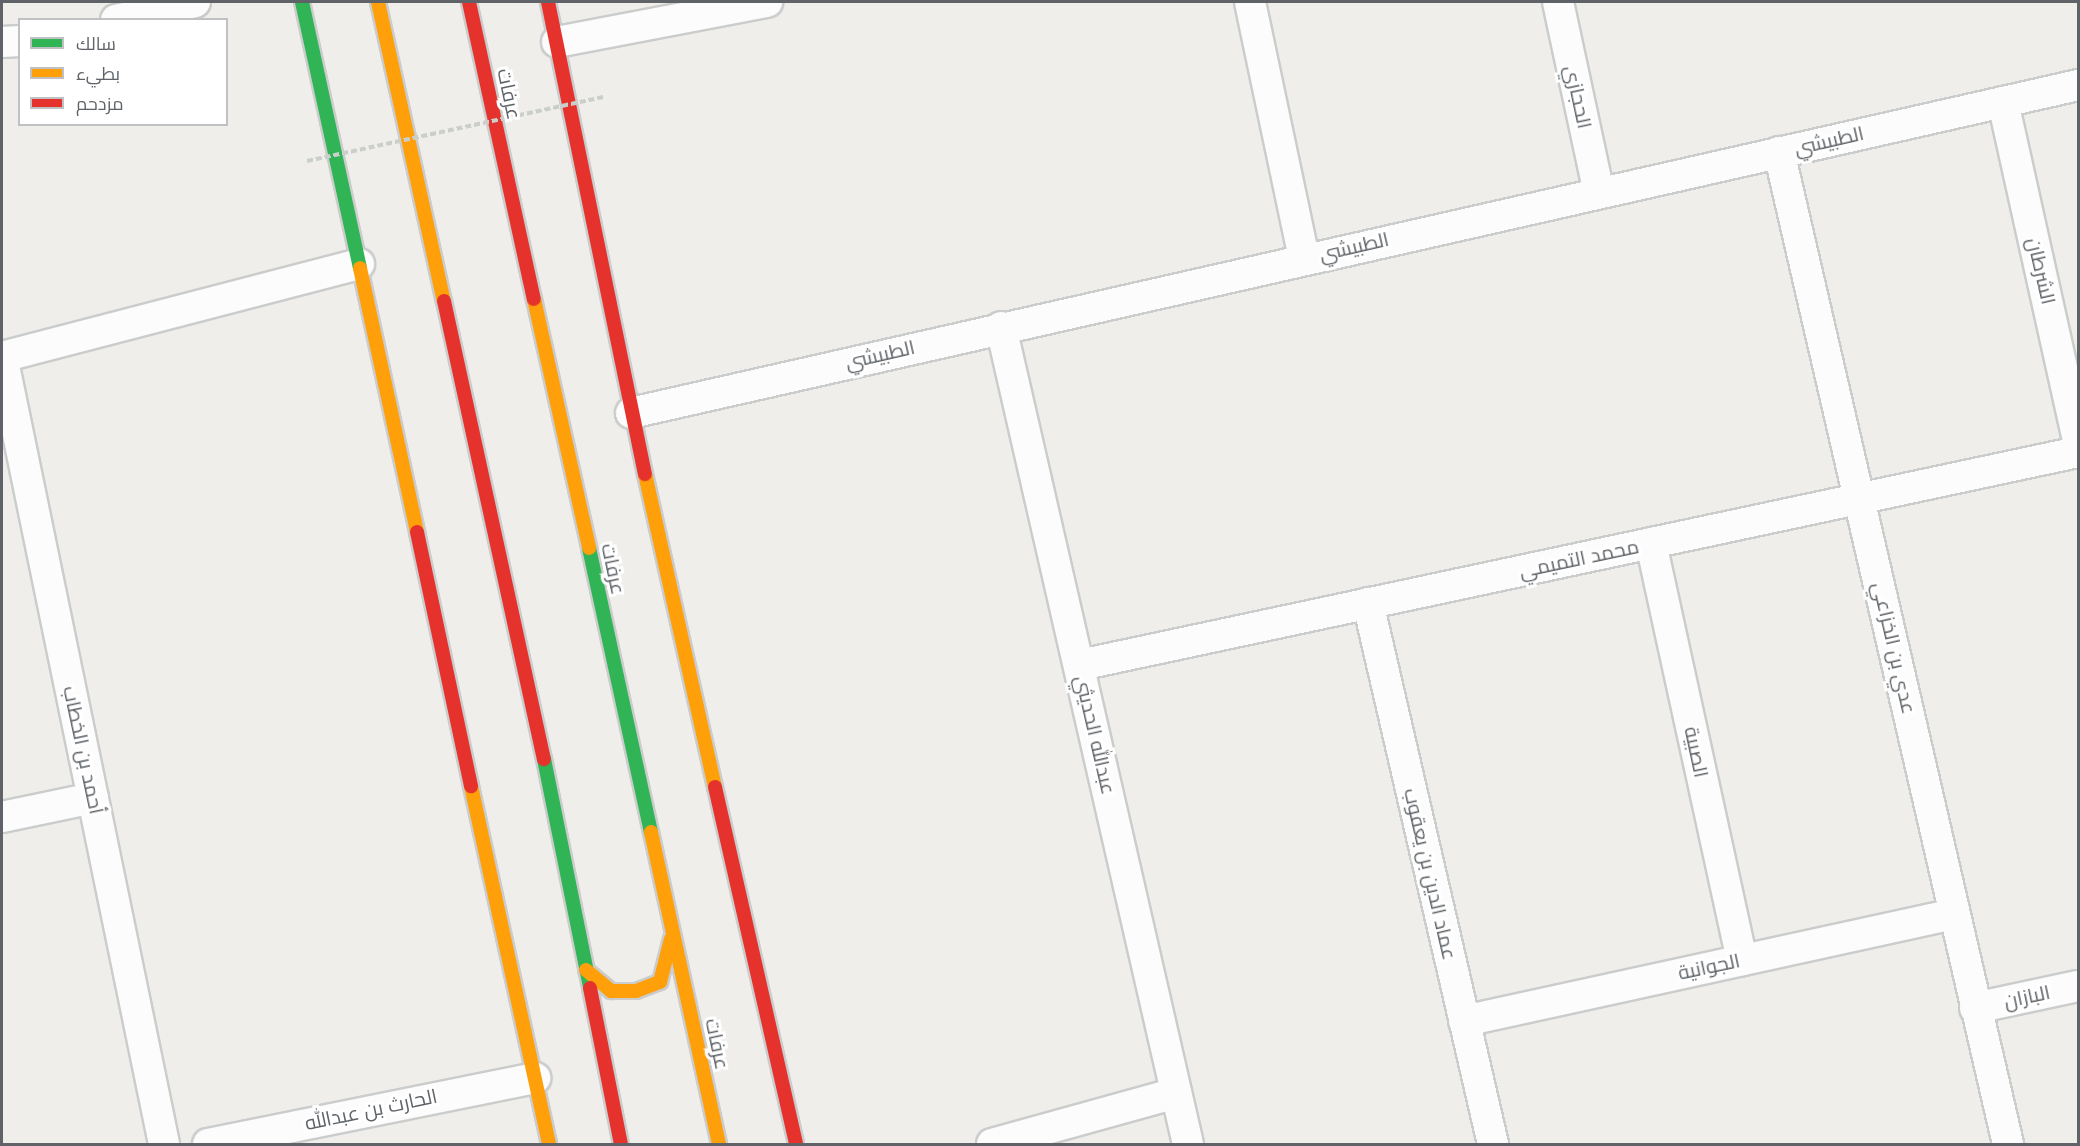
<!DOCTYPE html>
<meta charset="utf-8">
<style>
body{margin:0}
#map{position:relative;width:2080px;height:1146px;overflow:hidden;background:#efeeea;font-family:Poppins,Cairo,sans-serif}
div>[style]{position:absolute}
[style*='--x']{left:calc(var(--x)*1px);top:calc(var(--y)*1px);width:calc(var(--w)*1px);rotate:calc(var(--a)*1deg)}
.roads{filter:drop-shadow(2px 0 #cbcccc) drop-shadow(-2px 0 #cbcccc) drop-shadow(0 2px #cbcccc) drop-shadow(0 -2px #cbcccc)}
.street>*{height:30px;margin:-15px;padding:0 15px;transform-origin:15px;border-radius:15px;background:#fdfcfc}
.fast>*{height:14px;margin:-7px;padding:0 7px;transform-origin:7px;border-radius:7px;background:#30b455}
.slow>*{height:14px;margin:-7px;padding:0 7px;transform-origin:7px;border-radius:7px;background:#ff9f0a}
.jam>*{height:14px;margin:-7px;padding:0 7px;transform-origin:7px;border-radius:7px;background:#e5322d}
.path-bridge>*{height:4px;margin-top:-2px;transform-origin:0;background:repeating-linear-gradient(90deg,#cacfcc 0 6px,transparent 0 9px)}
span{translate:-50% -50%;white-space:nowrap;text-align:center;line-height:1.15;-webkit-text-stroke:6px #fff;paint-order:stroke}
.street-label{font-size:20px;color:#5f6368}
.frame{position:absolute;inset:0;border:3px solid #5f6368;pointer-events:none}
.legend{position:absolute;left:18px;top:18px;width:210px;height:108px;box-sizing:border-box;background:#fff;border:2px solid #bfc1c3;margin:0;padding:8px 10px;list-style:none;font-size:18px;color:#5f6368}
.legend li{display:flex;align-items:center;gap:12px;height:30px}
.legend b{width:30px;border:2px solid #bfc1c3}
</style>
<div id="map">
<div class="roads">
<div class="street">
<i style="--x:1250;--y:2;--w:263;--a:78.1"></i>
<i style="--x:1558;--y:2;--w:195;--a:77.9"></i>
<i style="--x:116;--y:20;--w:81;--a:-12.8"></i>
<i style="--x:2;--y:42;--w:18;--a:-3"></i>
<i style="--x:557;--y:42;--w:214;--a:-10.8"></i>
<i style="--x:2003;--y:102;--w:345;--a:77.5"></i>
<i style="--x:1779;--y:152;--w:1018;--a:77"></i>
<i style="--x:1001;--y:327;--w:838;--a:77.11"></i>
<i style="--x:2;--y:356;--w:804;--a:78.38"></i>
<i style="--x:2;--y:357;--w:369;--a:-14.6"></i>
<i style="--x:631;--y:413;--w:1484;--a:-12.77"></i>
<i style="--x:1651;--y:543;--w:427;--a:77.7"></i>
<i style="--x:1368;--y:603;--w:555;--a:76.99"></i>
<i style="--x:1080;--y:665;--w:1020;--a:-12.05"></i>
<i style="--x:2;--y:817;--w:93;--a:-11.8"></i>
<i style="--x:1975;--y:1008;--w:105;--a:-12.1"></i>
<i style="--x:1464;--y:1021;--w:502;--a:-12.32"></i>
<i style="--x:208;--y:1144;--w:334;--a:-11.4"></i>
<i style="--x:992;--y:1144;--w:191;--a:-15.5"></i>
</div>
<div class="fast">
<i style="--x:302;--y:2;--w:272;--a:77.7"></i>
<i style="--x:589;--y:548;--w:291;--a:77.7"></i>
<i style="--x:544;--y:759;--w:234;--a:78.6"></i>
</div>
<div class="slow">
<i style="--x:378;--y:2;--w:306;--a:77.6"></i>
<i style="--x:360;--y:268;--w:270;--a:77.8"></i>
<i style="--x:534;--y:299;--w:255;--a:77.5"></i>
<i style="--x:645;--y:474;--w:321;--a:77.4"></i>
<i style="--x:471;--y:786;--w:366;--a:77.7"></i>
<i style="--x:651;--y:832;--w:319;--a:77.7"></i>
<i style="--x:586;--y:970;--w:33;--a:40"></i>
<i style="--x:611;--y:991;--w:25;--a:0"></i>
<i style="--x:636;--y:991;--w:26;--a:-21"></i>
<i style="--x:660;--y:982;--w:44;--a:-75.7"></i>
</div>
<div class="jam">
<i style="--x:469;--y:2;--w:304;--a:77.7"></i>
<i style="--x:548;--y:2;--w:482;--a:78.4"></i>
<i style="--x:444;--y:301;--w:469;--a:77.7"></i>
<i style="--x:417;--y:532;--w:260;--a:78"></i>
<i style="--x:715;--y:787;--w:366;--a:77.2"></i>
<i style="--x:590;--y:988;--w:159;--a:78.8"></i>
</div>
</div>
<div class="path-bridge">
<i style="--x:307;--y:161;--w:303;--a:-12.2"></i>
</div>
<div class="street-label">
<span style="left:509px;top:94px;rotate:78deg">عرفات</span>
<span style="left:1578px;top:97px;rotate:78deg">الحجازي</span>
<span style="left:1829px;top:141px;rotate:-13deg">الطبيشي</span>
<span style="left:1354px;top:247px;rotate:-13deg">الطبيشي</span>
<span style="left:2041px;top:271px;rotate:77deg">الشرطان</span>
<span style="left:880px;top:355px;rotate:-13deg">الطبيشي</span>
<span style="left:1579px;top:559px;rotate:-12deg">محمد التميمي</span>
<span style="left:613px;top:569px;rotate:78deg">عرفات</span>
<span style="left:1894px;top:648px;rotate:77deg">عدي بن الخزاعي</span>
<span style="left:1095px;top:735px;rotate:77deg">عبدالله الحديثي</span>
<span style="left:83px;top:750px;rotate:78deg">أحمد بن الخطاب</span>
<span style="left:1696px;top:752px;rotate:78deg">الصبية</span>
<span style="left:1430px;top:874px;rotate:77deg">عماد الدين بن يعقوب</span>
<span style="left:1709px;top:967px;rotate:-12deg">الجوانية</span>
<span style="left:2027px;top:997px;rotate:-12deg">البازان</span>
<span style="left:717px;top:1044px;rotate:78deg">عرفات</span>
<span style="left:371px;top:1110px;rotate:-12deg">الحارث بن عبدالله</span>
</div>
<div class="frame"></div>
<ul class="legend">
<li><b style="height:8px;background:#30b455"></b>سالك</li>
<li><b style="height:8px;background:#ff9f0a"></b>بطيء</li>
<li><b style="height:8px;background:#e5322d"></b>مزدحم</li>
</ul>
</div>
